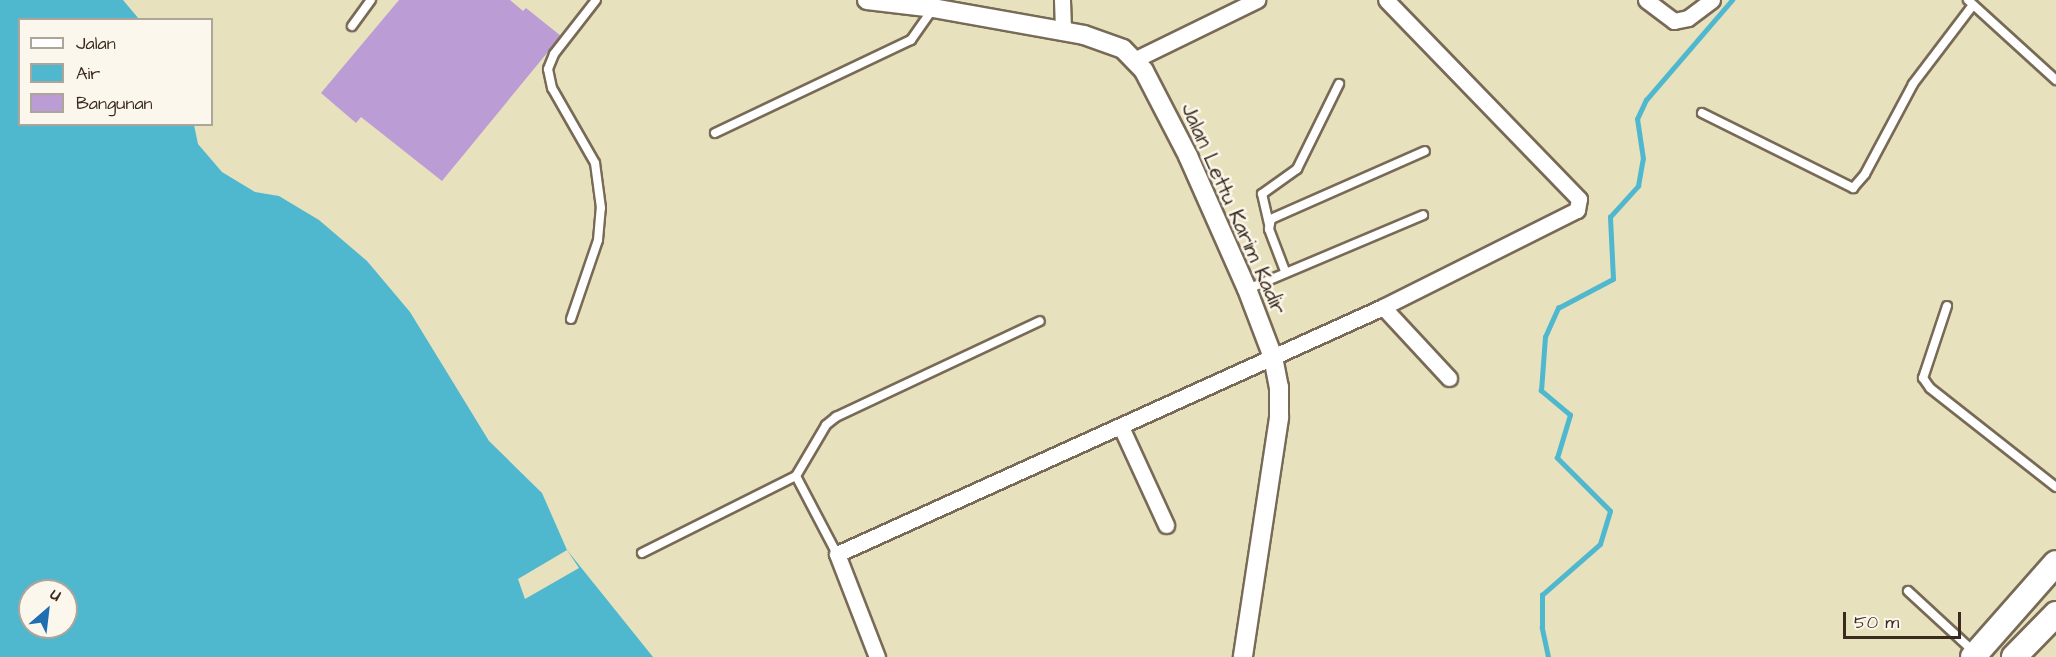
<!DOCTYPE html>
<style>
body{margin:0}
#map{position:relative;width:2056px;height:657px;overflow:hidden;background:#e8e1bd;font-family:"Architects Daughter",sans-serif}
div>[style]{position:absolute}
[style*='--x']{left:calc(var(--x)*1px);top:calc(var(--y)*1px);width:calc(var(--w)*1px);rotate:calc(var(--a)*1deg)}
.water>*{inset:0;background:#50b8ce}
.pier>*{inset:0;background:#e8e1bd}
.stream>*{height:4.5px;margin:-2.25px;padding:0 2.25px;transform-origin:2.25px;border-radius:2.25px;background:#50b8ce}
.building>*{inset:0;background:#bc9cd4}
.roads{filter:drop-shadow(2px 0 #786a56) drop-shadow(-2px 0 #786a56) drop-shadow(0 2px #786a56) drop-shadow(0 -2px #786a56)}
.service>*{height:8px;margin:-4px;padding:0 4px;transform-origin:4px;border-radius:4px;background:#fff}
.minor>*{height:15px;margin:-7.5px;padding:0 7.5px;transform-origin:7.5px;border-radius:7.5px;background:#fff}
.tertiary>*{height:18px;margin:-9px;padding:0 9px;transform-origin:9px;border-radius:9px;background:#fff}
.trunk>*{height:24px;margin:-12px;padding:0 12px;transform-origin:12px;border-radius:12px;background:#fff}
span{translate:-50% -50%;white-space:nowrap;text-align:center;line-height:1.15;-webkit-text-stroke:5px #fbf7ec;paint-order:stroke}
.street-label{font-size:21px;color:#3b2a1e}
.legend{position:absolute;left:18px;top:18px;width:195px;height:108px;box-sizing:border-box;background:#fbf7ec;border:2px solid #aea59a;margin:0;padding:8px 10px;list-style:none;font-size:18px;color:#3b2a1e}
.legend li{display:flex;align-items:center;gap:12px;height:30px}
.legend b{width:30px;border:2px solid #aea59a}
.north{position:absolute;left:18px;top:579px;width:60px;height:60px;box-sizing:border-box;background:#fbf7ec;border:2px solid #aea59a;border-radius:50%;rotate:28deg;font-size:16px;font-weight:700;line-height:24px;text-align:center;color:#3b2a1e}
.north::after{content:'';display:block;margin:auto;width:21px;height:27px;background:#1f6fb2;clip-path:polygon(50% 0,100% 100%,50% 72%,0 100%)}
.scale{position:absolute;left:1843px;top:612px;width:118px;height:27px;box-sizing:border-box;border:3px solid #3b2a1e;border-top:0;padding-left:8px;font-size:18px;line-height:21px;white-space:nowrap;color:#3b2a1e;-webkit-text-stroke:4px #fbf7ec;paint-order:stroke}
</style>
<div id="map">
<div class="water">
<i style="clip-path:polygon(evenodd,0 0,123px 0,139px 19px,20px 20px,20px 124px,194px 125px,198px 144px,222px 172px,255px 192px,279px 196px,319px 220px,367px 261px,410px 312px,489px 441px,542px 493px,567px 550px,653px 657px,0 657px,0 0,30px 591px,66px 591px,66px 627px,30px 627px,30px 591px)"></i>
</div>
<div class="pier">
<i style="clip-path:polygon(567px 550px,579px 568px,525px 599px,518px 579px)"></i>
</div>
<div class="stream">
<i style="--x:1548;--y:657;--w:30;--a:-102"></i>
<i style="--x:1542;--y:628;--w:33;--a:-90"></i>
<i style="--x:1542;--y:595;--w:77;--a:-41.3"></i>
<i style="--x:1600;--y:544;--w:34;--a:-73"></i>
<i style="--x:1610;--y:511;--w:75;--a:-135"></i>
<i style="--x:1557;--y:458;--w:45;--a:-73.2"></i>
<i style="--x:1570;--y:415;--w:38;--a:-140"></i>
<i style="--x:1541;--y:391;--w:54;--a:-85.8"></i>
<i style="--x:1545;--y:337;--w:32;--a:-66"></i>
<i style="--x:1558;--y:308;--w:62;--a:-27.8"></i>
<i style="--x:1613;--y:279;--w:62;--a:-92.8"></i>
<i style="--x:1610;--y:217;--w:42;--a:-47.9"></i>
<i style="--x:1638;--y:186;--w:27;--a:-80"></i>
<i style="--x:1643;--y:159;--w:40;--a:-98.5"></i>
<i style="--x:1637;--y:119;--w:21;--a:-65"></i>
<i style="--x:1646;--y:100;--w:132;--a:-49.3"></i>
</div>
<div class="building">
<i style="clip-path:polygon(399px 0,510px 0,523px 11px,526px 8px,561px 36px,442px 181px,361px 117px,356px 123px,321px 93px)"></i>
</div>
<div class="roads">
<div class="service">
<i style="--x:1968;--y:0;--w:119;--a:42.3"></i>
<i style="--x:352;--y:26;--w:32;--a:-54"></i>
<i style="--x:1702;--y:113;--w:169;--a:26.4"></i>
<i style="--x:1853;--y:188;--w:18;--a:-49"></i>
<i style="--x:1865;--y:174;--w:102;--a:-61.9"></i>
<i style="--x:1913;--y:84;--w:99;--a:-52.8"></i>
<i style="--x:715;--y:133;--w:217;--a:-25.4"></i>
<i style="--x:911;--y:40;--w:37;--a:-55"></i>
<i style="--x:1269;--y:224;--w:31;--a:-103"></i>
<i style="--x:1262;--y:194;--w:43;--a:-35.5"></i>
<i style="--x:1297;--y:169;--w:95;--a:-63.7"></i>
<i style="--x:1285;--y:271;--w:45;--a:-110.9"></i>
<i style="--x:1269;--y:229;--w:10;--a:-79"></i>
<i style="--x:1271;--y:219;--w:168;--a:-23.8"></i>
<i style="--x:1248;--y:289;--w:190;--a:-22.9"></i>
<i style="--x:1947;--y:306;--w:76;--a:108.4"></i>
<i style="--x:1923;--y:378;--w:12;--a:55"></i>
<i style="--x:1930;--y:388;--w:160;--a:38.2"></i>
<i style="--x:571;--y:319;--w:83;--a:-71.1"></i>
<i style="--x:598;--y:240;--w:32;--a:-85"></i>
<i style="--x:601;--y:208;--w:45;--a:-97.6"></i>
<i style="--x:595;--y:163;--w:86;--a:-119.8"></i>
<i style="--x:552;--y:88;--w:19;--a:-102"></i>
<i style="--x:548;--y:69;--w:16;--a:-68"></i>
<i style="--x:554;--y:54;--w:68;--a:-52.1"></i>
<i style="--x:796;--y:476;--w:59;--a:-59.5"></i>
<i style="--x:826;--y:425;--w:13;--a:-39"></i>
<i style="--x:836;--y:417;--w:225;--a:-25.2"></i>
<i style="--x:642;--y:553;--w:172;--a:-26.6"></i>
<i style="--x:796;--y:476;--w:88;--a:62.3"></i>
<i style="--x:1908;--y:591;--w:88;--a:42.7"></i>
</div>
<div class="minor">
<i style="--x:1062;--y:0;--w:32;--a:88"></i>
<i style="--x:1646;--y:0;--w:35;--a:37"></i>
<i style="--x:1674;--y:21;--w:14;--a:-12"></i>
<i style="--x:1688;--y:18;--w:30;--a:-37"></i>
<i style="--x:1136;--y:59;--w:135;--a:-26"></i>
<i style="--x:1383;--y:307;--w:97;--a:47.1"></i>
<i style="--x:1121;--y:427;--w:108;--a:65.3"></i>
<i style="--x:877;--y:657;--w:110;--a:-111.2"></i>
<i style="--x:837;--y:554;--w:599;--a:-24.34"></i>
<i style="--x:1383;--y:307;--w:217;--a:-26.6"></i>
<i style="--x:1577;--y:210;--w:11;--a:-80"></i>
<i style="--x:1579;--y:199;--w:277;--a:-134.1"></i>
</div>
<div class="tertiary">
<i style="--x:867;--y:0;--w:66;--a:6.9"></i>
<i style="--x:933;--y:8;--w:153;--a:10.1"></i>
<i style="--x:1084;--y:35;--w:41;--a:19.7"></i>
<i style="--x:1123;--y:49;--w:30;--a:46"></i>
<i style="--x:1144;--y:71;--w:96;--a:62.6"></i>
<i style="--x:1188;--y:156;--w:145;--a:66.1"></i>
<i style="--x:1247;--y:289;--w:73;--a:69.1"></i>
<i style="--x:1273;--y:357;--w:31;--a:79"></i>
<i style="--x:1279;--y:387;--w:31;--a:90"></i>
<i style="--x:1279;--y:418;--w:242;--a:98.6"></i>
</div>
<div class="trunk">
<i style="--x:1973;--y:657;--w:125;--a:-48.6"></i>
<i style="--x:2014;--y:657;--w:60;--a:-45.7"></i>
</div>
</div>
<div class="street-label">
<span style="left:1233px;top:209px;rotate:66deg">Jalan Lettu Karim Kadir</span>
</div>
<ul class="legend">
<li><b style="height:8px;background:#fff"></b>Jalan</li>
<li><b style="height:16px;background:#50b8ce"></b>Air</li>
<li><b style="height:16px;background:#bc9cd4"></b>Bangunan</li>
</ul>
<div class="north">U</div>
<div class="scale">50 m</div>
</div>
